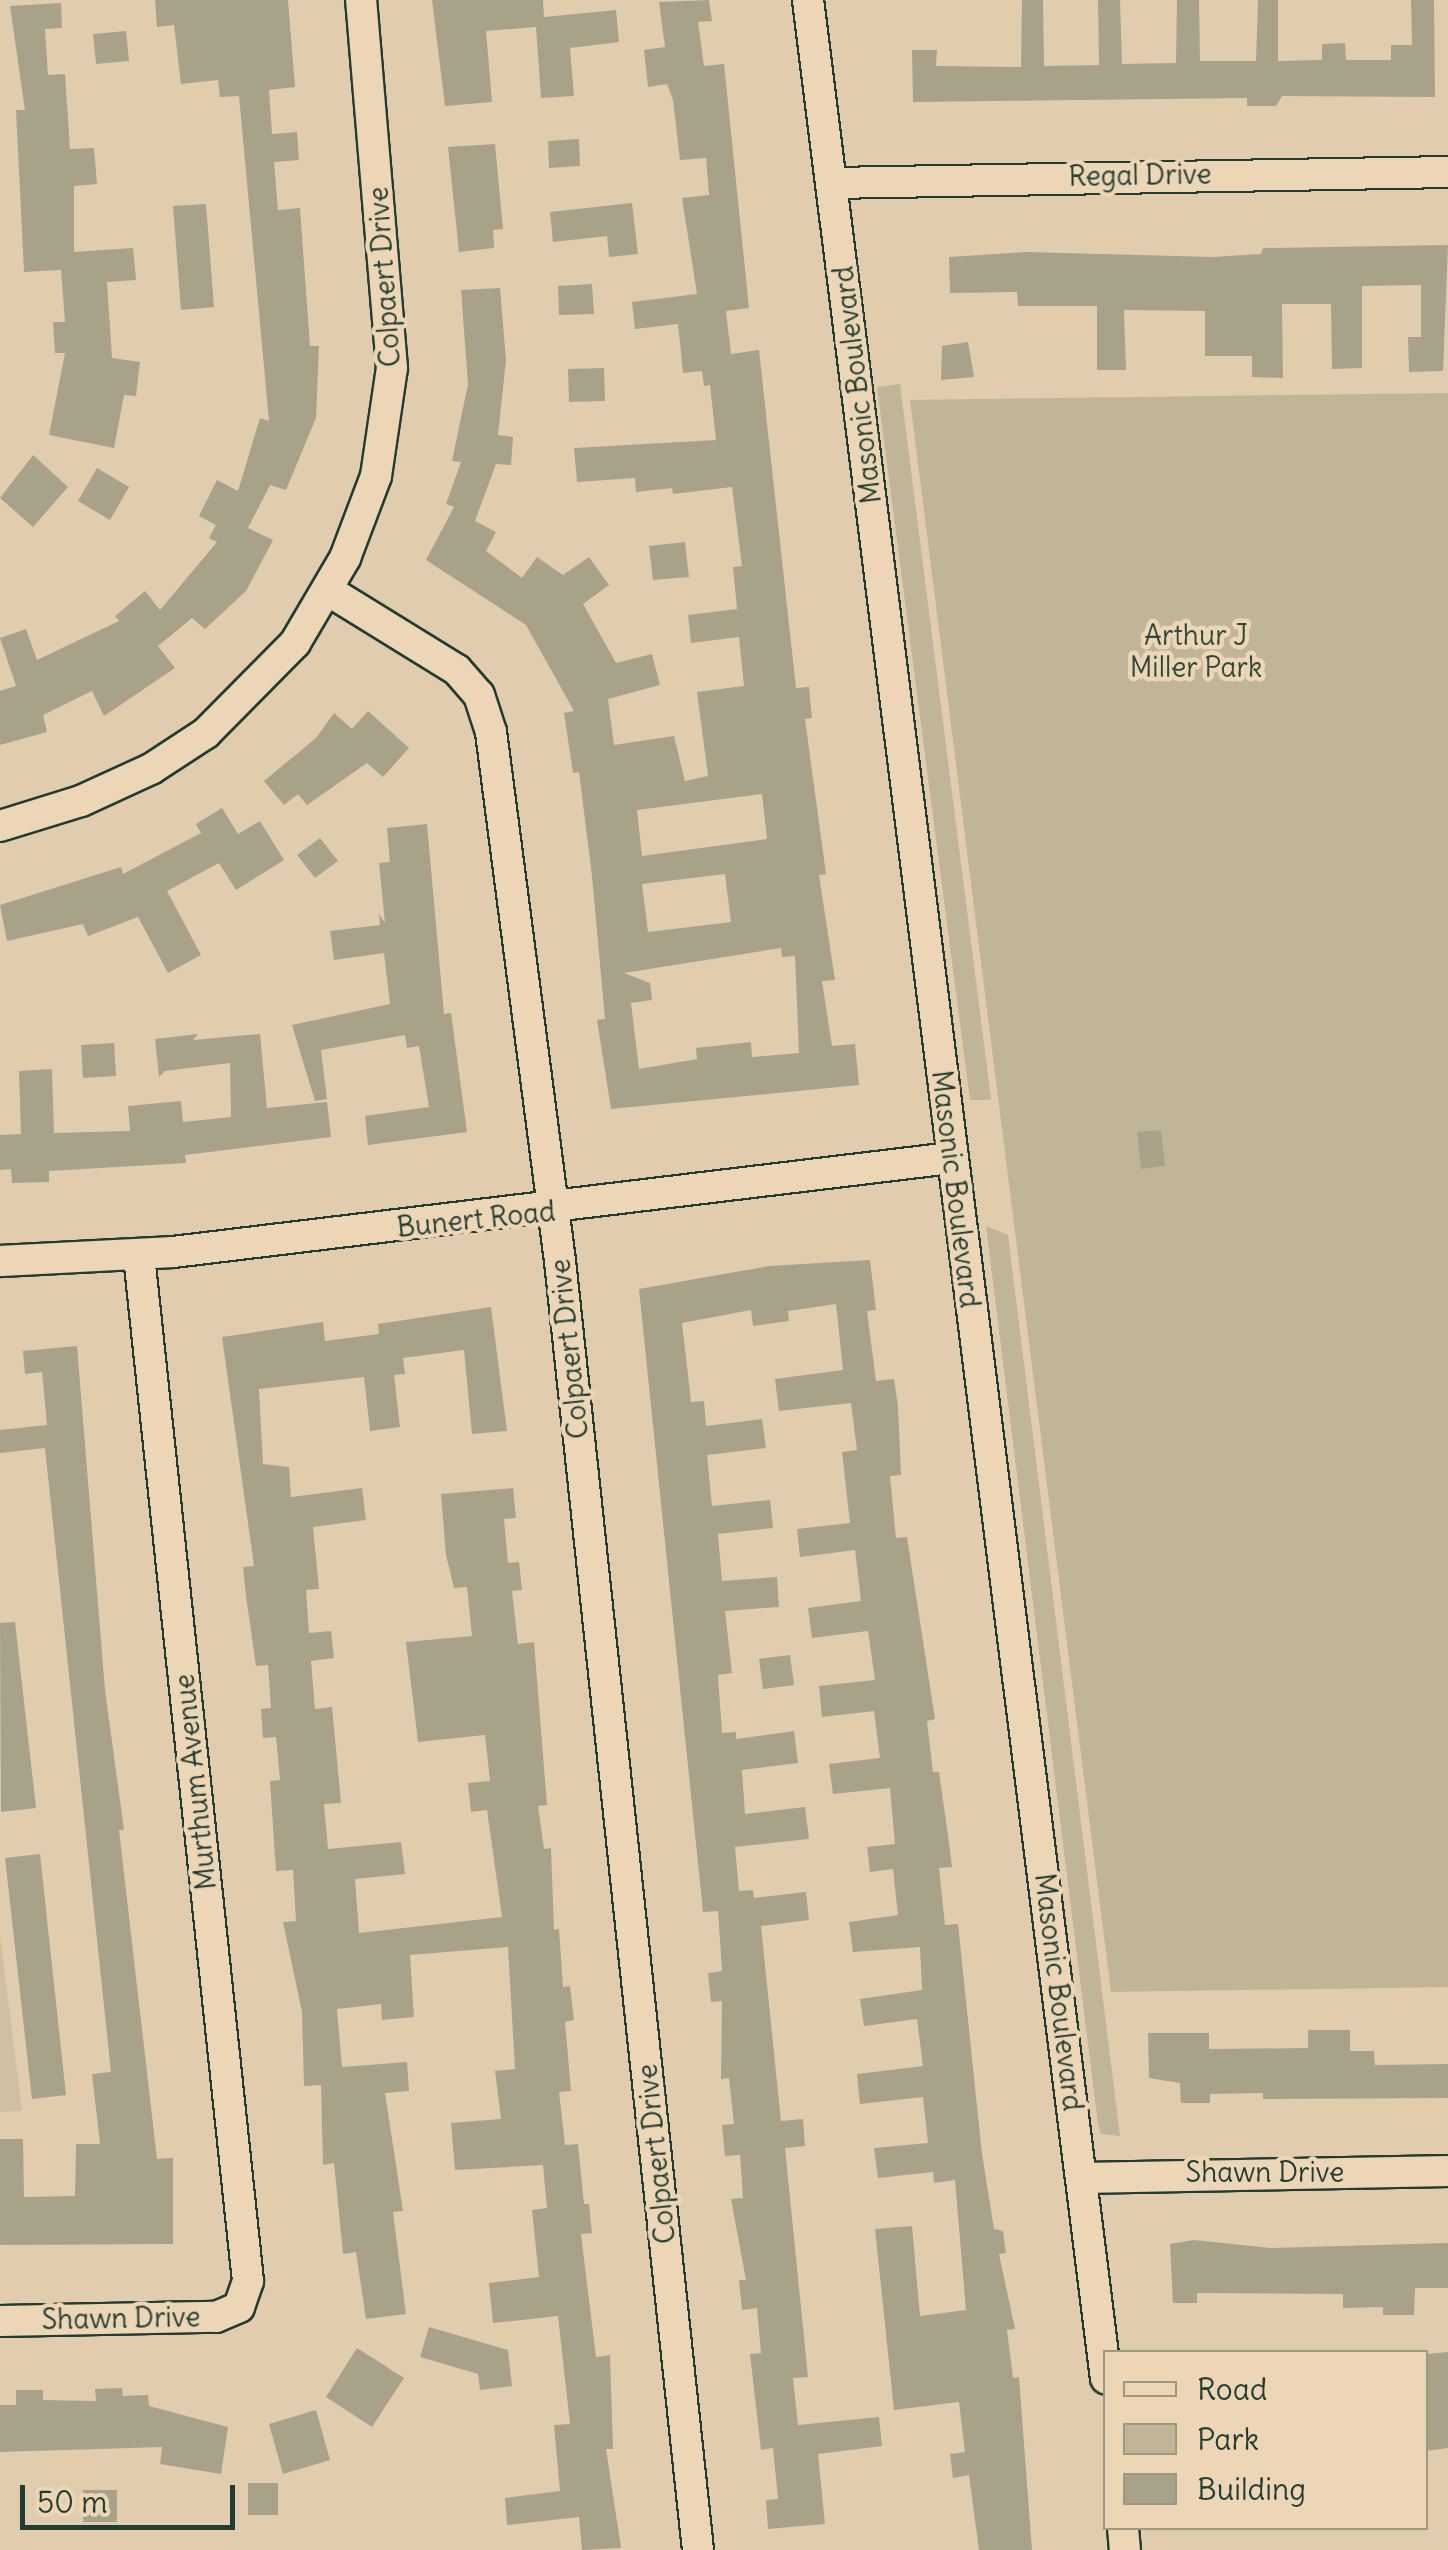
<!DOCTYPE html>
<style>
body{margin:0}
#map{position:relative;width:1448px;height:2550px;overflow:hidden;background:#e1cdad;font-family:Delius,sans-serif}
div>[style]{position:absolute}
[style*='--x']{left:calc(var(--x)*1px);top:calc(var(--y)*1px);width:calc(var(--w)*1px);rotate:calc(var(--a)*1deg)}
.built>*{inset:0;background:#d0c0a2}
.green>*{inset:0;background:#c0b599}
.building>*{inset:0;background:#a8a28a}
.roads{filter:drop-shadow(2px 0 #1f3d34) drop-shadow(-2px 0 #1f3d34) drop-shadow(0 2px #1f3d34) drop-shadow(0 -2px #1f3d34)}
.minor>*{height:30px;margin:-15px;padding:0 15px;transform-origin:15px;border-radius:15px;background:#edd6b5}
span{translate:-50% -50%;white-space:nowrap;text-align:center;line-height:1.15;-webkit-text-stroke:9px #edd6b5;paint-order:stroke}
.street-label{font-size:28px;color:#1f3d34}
.park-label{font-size:28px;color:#2f493e}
.legend{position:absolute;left:1103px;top:2350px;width:325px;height:180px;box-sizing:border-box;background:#edd6b5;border:2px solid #9b9981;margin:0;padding:12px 18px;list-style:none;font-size:30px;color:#1f3d34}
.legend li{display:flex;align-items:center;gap:20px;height:50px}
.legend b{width:50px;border:2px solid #9b9981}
.scale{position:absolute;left:20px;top:2485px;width:215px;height:45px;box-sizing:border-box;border:5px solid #1f3d34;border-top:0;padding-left:12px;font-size:30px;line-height:35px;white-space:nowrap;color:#1f3d34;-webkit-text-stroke:8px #edd6b5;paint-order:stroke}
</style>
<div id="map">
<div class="built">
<i style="clip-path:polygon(0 1936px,22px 2111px,0 2112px)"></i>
</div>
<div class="green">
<i style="clip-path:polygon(900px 384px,991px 1099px,985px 1100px,970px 1100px,877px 387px)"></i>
<i style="clip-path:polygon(1448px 393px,1448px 1987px,1111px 1992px,910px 400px)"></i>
<i style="clip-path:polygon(986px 1226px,1008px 1235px,1120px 2136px,1101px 2134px,1098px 2124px)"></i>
</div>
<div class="building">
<i style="clip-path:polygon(155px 0,288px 0,295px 87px,269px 90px,272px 134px,297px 132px,299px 160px,274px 162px,278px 210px,300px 208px,310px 346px,319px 346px,316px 418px,286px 490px,270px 485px,248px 528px,273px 540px,246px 591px,205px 629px,192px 618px,158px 646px,175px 668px,104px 716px,92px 691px,43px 715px,47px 732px,0 745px,0 691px,16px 686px,0 638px,26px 629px,37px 660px,119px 621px,115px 616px,145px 591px,160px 610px,217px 542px,209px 538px,216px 525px,199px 516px,217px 480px,238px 491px,260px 418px,269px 421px,239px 96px,220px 97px,218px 80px,181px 84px,174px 25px,157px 27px)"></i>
<i style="clip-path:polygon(432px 0,543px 0,544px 17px,616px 10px,619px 42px,570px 48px,574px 96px,541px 98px,536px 27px,486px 31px,492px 102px,445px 106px)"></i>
<i style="clip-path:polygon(evenodd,709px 0,712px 21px,698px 22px,704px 66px,724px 64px,749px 308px,726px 311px,731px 354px,759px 350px,796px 688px,809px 687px,812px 718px,805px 719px,826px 874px,819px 875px,835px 980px,822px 981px,832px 1046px,855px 1044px,859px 1085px,611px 1109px,597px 1020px,605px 1019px,592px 876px,579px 772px,573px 773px,564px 713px,574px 711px,526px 625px,426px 560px,454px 507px,446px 504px,461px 462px,452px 461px,468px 384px,461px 290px,500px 288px,506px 360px,498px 435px,513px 437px,511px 465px,496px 464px,475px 521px,496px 532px,486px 551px,522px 578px,537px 557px,563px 575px,589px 557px,609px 585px,583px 604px,616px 663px,652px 654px,660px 685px,608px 699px,614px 745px,674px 736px,685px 781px,708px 776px,697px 692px,744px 686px,739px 637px,691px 643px,688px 615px,737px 609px,733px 567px,742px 566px,732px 487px,673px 494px,672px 488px,636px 492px,635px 478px,577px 482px,574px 448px,716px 440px,710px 385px,704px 386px,702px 371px,683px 373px,678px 324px,635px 329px,632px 302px,697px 294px,682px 198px,709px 195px,706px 158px,680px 160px,673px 100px,667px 84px,648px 87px,644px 50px,665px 47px,659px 2px,709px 0,762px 794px,767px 839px,642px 856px,637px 810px,762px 794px,709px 0,725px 874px,731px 922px,648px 932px,642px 884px,725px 874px,709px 0,781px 948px,782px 957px,795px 956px,799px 1053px,752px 1057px,751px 1042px,696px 1048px,697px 1059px,639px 1069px,631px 1003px,652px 1000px,650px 983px,624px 973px,781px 948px)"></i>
<i style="clip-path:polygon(1022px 0,1043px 0,1044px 66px,1099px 65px,1098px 0,1120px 0,1122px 64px,1176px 63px,1177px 0,1199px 0,1200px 61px,1256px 61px,1258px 0,1278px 0,1278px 61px,1322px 60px,1322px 44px,1345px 43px,1346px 60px,1391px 60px,1391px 45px,1412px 45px,1411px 0,1434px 0,1435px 97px,1282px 96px,1276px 106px,1247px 106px,1247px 98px,913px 102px,912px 50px,937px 50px,936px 66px,1021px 67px)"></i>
<i style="clip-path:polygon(61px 3px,62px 28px,45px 29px,48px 75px,65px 74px,70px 149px,94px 148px,97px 184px,74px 186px,74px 252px,133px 248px,136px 280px,107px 282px,112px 358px,140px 362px,136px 396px,124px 395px,114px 448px,49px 435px,65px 353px,55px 353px,53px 322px,65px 322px,61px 270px,24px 272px,16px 110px,25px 110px,10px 6px)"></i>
<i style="clip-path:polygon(126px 31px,129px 61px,96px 64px,93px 34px)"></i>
<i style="clip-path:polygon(579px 139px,580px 166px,549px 168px,548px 141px)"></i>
<i style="clip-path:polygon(495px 144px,503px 229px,493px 230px,494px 248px,459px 252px,448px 147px)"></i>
<i style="clip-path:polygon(632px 203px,638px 254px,609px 257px,607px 236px,553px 242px,550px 212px)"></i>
<i style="clip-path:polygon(206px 204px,214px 307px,181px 310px,173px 206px)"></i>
<i style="clip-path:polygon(1448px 245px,1443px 371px,1409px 372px,1408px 337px,1421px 337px,1421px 285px,1362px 286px,1362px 368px,1332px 369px,1331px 304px,1282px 304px,1283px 378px,1252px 377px,1252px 356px,1205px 356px,1205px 311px,1124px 310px,1126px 370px,1097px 370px,1097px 306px,1018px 306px,1017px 292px,950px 293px,949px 257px,1026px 252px,1213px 257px,1261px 254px,1263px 248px)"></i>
<i style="clip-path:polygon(592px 284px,594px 314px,559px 315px,558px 286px)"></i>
<i style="clip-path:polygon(968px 342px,974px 377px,941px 380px,942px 346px)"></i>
<i style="clip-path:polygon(604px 368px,605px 401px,569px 402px,568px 369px)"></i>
<i style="clip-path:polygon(33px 455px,68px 487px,33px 527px,0 498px)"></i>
<i style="clip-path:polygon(97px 468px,129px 487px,110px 520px,78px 501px)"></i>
<i style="clip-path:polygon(685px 542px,689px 577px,653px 580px,649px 546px)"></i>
<i style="clip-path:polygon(368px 711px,409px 748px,383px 777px,367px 763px,307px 805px,298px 794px,284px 805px,264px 781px,316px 738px,334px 713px,352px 729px)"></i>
<i style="clip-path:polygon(222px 808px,238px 834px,260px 821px,284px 860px,236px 890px,219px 863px,167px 891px,201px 955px,168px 973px,138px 917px,88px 936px,83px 924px,7px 941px,0 905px,121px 867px,123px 874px,201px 833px,196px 824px)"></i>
<i style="clip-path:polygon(427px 824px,444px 1014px,451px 1013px,467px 1132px,368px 1145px,365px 1116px,429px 1107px,419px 1046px,407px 1048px,405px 1035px,321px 1050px,327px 1099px,315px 1101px,292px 1025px,390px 1004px,384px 953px,334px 960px,330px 931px,380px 925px,379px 914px,385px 923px,379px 863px,390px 862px,387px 828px)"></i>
<i style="clip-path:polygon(320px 838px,338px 861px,315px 878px,297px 855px)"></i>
<i style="clip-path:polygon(198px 1034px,193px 1040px,260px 1034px,267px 1108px,327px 1102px,331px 1137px,185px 1155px,186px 1163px,49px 1171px,49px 1182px,12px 1183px,11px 1169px,0 1170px,0 1135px,21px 1134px,19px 1071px,52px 1069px,54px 1133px,130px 1131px,128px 1106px,181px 1101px,183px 1122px,231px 1117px,230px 1063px,165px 1071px,159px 1077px,155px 1039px)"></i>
<i style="clip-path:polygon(114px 1043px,116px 1076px,83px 1078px,81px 1045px)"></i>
<i style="clip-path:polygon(1161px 1130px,1165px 1166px,1141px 1169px,1137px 1132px)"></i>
<i style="clip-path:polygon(870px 1260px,876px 1310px,867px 1311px,876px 1381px,894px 1379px,898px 1407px,901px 1475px,890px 1476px,896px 1538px,907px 1537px,935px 1719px,927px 1721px,933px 1772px,939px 1772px,948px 1835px,952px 1867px,939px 1868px,945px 1925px,958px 1924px,982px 2154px,994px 2229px,1003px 2231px,1006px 2253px,999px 2254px,1015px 2329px,1007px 2330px,1013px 2378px,1019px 2377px,1032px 2550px,979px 2550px,969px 2475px,953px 2478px,950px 2454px,965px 2452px,959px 2402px,894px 2410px,875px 2229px,912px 2226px,920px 2316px,966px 2310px,955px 2180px,934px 2183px,933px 2172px,878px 2178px,874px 2148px,928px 2143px,923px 2097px,860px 2104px,857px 2074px,923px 2066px,917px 2019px,864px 2026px,860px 1999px,922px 1990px,920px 1947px,853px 1952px,849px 1922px,898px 1915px,893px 1869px,870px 1872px,867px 1847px,895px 1844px,890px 1788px,833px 1794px,829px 1764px,880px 1758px,874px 1711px,822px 1717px,819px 1686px,875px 1680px,868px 1631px,812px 1638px,808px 1608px,861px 1601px,855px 1550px,800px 1557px,797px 1529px,850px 1523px,842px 1452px,857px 1450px,851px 1403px,779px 1411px,775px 1379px,843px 1370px,836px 1304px,788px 1311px,789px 1321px,753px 1326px,751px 1310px,682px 1323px,691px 1402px,704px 1401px,706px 1426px,762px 1419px,766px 1448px,707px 1455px,712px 1506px,770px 1500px,773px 1528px,718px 1534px,722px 1581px,777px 1577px,779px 1607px,725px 1611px,732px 1673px,718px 1675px,722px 1733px,736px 1732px,736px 1739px,794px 1731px,798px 1763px,742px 1770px,745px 1814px,805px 1807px,809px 1839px,735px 1847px,739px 1891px,753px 1890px,754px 1898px,806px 1892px,809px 1920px,761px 1926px,781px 2121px,803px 2119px,805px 2146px,785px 2148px,808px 2377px,793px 2378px,798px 2425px,879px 2417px,882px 2446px,818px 2454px,825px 2524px,768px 2529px,766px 2500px,778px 2499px,773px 2448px,761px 2450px,750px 2354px,761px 2353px,757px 2308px,742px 2310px,739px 2280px,746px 2280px,731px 2199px,743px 2198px,740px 2155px,725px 2156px,722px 2125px,734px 2124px,729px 2078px,721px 2079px,722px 2001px,711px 2002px,708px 1973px,722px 1971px,718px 1911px,703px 1912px,639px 1289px,769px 1266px)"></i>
<i style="clip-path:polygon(491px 1307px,507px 1431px,472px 1434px,464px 1350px,403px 1358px,405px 1374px,394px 1375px,400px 1427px,370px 1431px,364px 1377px,259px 1389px,263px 1464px,289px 1467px,291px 1497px,362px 1488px,366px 1520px,313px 1527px,319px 1589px,306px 1590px,309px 1633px,331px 1631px,334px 1658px,311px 1661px,315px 1709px,332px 1707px,341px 1803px,324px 1804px,328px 1849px,401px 1842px,405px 1874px,355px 1879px,359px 1933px,502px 1917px,487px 1810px,471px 1812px,468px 1783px,490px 1781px,485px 1735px,418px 1742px,406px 1642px,472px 1636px,467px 1587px,454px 1588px,446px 1555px,441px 1494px,513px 1488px,516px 1518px,504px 1519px,508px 1563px,519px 1562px,522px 1590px,512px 1591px,518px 1644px,534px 1642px,547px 1805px,538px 1806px,544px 1849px,551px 1848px,554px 1930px,559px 1929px,563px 1987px,570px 1986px,574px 2020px,565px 2022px,571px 2091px,559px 2092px,565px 2145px,578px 2144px,584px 2204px,589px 2204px,592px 2233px,581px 2234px,596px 2357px,610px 2355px,613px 2449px,606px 2449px,621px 2548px,582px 2550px,579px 2517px,507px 2525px,505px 2498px,560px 2491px,554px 2425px,570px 2424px,558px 2316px,493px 2323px,489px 2283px,539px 2277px,532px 2210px,547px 2208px,543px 2165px,455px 2170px,451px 2123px,501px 2119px,495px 2071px,515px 2069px,508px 1947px,410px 1955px,414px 2017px,382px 2020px,381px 2004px,337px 2009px,342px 2067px,407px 2062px,409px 2091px,385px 2093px,403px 2211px,393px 2212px,406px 2314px,366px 2319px,356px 2252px,343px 2254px,334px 2163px,323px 2165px,321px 2085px,304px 2086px,302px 2012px,283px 1922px,296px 1921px,293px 1870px,276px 1871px,270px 1781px,280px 1780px,276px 1737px,263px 1738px,261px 1709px,271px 1708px,268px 1665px,256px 1666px,246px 1596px,243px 1567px,254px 1566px,222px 1337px,323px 1322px,325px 1341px,379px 1334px,378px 1324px)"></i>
<i style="clip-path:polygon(77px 1346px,105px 1690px,124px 1830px,119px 1830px,157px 2159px,173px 2158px,173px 2244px,0 2245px,0 2139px,23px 2139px,24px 2197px,75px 2196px,76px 2144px,100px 2144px,92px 2074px,111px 2072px,45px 1448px,0 1453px,0 1430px,47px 1425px,42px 1372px,25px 1374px,23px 1351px)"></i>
<i style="clip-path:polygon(15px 1622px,36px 1808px,1px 1812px,0 1623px)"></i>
<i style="clip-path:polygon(790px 1655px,794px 1685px,763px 1689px,759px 1659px)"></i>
<i style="clip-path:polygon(40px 1854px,66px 2095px,32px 2099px,5px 1858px)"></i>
<i style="clip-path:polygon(1308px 2030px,1350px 2030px,1350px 2051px,1374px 2051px,1375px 2065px,1448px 2064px,1448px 2098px,1263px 2099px,1263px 2093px,1210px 2094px,1210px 2103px,1181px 2103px,1180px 2083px,1149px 2078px,1148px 2033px,1209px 2033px,1209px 2049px,1308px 2048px)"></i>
<i style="clip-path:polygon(1194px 2240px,1271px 2248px,1448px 2243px,1448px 2288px,1415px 2288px,1414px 2315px,1383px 2315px,1383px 2307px,1343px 2308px,1343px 2294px,1197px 2293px,1197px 2303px,1173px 2303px,1170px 2244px)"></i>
<i style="clip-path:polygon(429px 2327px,508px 2350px,512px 2386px,480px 2390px,478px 2374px,420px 2357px)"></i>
<i style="clip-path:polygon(357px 2348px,404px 2378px,372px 2427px,326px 2397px)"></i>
<i style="clip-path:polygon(1448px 2352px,1448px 2448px,1426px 2451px,1426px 2354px)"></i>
<i style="clip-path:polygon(122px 2388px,123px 2396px,148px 2395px,149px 2406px,228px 2427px,221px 2474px,160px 2464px,162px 2447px,0 2452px,0 2405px,16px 2405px,16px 2390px,43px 2390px,43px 2400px,96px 2401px,95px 2389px)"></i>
<i style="clip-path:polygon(316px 2410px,330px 2460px,283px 2474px,269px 2424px)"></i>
<i style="clip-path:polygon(248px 2483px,278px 2483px,278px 2515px,248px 2515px)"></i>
<i style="clip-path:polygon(83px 2490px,117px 2490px,117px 2522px,83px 2522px)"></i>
</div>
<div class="roads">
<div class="minor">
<i style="--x:808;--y:0;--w:2397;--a:82.86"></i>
<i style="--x:832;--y:183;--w:616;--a:-1.02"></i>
<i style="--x:329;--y:591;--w:150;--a:31.7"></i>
<i style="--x:457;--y:670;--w:33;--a:49"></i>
<i style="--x:479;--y:695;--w:39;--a:72"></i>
<i style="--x:491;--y:732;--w:533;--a:82.57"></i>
<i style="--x:560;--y:1261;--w:1296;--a:83.89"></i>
<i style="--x:0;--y:826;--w:85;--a:-17.2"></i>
<i style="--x:81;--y:801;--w:77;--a:-24.6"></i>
<i style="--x:151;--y:769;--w:66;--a:-33.2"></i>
<i style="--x:206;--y:733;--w:127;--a:-45.3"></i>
<i style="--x:295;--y:643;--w:99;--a:-59.5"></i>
<i style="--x:345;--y:558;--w:88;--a:-69.3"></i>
<i style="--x:376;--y:476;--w:109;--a:-81.6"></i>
<i style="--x:392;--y:368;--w:369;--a:-94.8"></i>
<i style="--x:0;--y:1261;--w:173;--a:-3"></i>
<i style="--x:173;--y:1252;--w:784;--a:-6.89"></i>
<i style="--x:1083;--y:2178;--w:365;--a:-1.1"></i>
<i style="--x:0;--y:2321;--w:216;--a:-1.1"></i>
<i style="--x:216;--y:2317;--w:25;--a:-23"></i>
<i style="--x:239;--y:2307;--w:28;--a:-71"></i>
<i style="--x:248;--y:2281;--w:1031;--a:-96.07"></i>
<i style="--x:1123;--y:2528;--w:22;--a:85"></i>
</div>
</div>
<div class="street-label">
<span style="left:1140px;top:175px;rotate:-1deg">Regal Drive</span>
<span style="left:384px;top:277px;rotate:-94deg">Colpaert Drive</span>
<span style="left:857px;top:385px;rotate:-97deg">Masonic Boulevard</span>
<span style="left:956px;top:1189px;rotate:83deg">Masonic Boulevard</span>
<span style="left:476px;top:1219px;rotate:-6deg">Bunert Road</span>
<span style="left:569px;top:1349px;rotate:-96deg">Colpaert Drive</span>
<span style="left:195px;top:1782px;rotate:-96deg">Murthum Avenue</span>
<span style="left:1059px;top:1992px;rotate:83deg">Masonic Boulevard</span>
<span style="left:656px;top:2154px;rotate:-96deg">Colpaert Drive</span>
<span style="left:1265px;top:2172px">Shawn Drive</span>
<span style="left:121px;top:2318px;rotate:-1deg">Shawn Drive</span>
</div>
<div class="park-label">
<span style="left:1196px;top:651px">Arthur J<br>Miller Park</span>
</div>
<ul class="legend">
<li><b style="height:12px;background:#edd6b5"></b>Road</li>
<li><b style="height:28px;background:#c0b599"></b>Park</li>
<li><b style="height:28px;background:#a8a28a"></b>Building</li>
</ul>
<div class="scale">50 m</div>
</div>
